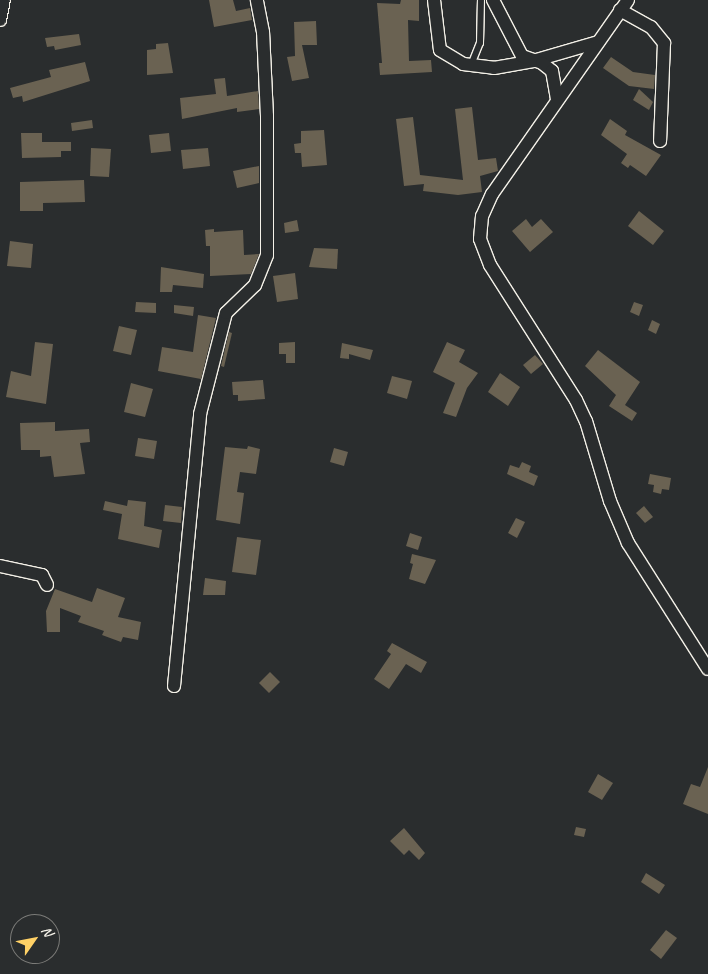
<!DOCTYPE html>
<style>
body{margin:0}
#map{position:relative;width:708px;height:974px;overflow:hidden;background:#2a2d2e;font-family:Caveat,sans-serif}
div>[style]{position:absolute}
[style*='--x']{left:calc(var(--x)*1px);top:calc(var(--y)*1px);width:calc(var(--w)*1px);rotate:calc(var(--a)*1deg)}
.building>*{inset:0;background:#6a6252}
.roads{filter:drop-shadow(1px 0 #f4f1e8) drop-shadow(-1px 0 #f4f1e8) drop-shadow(0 1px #f4f1e8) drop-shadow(0 -1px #f4f1e8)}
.service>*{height:6px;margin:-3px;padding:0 3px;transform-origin:3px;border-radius:3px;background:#2a2d2e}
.minor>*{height:12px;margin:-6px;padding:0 6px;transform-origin:6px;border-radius:6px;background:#2a2d2e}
span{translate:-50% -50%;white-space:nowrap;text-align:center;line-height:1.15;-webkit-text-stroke:4.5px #2a2d2e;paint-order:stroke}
.north{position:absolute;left:10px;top:914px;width:50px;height:50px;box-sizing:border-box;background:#2a2d2e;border:1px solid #7b7b78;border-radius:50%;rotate:57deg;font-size:14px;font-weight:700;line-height:20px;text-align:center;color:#f4f1e8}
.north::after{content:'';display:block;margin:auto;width:18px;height:22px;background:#ffd166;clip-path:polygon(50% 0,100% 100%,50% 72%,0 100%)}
</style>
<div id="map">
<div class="building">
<i style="clip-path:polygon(209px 0,233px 0,236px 11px,250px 8px,252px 20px,214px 27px)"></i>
<i style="clip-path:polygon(401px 0,419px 0,419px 21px,408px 20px,409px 61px,431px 60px,432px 72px,380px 75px,379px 63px,382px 63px,377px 3px,400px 4px)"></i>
<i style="clip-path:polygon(316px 21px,317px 45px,302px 45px,309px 78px,292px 81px,287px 57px,295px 56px,294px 22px)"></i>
<i style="clip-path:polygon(79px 34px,81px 45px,55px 50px,54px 46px,47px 47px,45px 38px)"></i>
<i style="clip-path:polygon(168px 43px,173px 73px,147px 75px,147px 50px,156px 49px,156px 44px)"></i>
<i style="clip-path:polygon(611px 57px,633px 72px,655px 75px,654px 89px,629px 86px,603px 68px)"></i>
<i style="clip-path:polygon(85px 62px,90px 81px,23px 102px,22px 96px,13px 98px,10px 88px,51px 77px,49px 70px)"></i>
<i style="clip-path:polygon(225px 78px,227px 96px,258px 91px,259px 109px,237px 112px,237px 108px,182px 119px,180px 98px,216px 94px,214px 79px)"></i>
<i style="clip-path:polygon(639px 89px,653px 102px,649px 110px,633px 100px)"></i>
<i style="clip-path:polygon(472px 107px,478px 160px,496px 158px,498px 171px,480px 176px,482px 192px,458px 195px,423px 191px,424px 184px,404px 186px,396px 119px,413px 117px,420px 175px,463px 180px,455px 109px)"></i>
<i style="clip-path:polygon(610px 119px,627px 131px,625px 135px,661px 155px,646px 176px,630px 165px,628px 168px,621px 163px,627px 154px,601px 135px)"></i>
<i style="clip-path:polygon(92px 120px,93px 128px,72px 131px,71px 123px)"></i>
<i style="clip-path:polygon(324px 130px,327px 165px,302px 167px,301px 153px,295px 153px,294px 144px,301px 143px,301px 131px)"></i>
<i style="clip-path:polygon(21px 133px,42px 133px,42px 142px,71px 142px,71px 151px,61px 151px,61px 157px,22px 158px)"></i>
<i style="clip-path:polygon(169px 133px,171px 151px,151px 153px,149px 135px)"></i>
<i style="clip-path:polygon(91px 148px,111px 149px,109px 177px,90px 176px)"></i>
<i style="clip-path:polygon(208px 148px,210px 166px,183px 169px,181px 150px)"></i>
<i style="clip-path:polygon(259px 166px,259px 183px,237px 188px,233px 171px)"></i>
<i style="clip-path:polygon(84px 180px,85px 202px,43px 203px,43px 211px,20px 211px,20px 182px)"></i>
<i style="clip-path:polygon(639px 211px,664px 231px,653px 245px,628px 226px)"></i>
<i style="clip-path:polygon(526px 219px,532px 227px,541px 219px,553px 232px,530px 252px,512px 231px)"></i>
<i style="clip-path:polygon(297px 220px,299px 231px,285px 233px,284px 223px)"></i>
<i style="clip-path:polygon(214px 229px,214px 232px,243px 230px,244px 255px,259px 254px,251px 274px,210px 276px,210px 246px,206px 246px,205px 230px)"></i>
<i style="clip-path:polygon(10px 241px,33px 244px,31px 268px,7px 266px)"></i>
<i style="clip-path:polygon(314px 248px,338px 249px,337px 269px,309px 267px)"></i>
<i style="clip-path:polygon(161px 267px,204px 274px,203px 288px,173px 285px,172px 292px,160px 292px)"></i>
<i style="clip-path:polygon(295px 273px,298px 299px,277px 302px,273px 276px)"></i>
<i style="clip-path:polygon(136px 302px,156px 303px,156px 313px,135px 312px)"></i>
<i style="clip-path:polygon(634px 302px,643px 305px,639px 316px,630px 312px)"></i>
<i style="clip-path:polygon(174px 305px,194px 307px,193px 316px,174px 313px)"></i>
<i style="clip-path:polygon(198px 315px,216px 318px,201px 379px,158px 371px,162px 347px,193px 352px)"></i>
<i style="clip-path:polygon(652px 320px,660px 324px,656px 334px,648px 330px)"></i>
<i style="clip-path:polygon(119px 326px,137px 330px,131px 355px,113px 351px)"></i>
<i style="clip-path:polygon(229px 332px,232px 333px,224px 367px,221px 366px)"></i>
<i style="clip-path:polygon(35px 342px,53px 344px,46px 404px,6px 397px,11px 371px,31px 376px)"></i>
<i style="clip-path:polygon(295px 342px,295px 363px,286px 363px,286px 354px,279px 354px,279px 343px)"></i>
<i style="clip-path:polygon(447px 342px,465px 350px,459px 362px,478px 373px,467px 388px,456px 417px,443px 413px,455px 383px,433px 372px)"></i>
<i style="clip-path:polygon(342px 343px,373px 350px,370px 360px,349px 354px,349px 359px,340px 358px)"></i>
<i style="clip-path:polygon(598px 350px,640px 382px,625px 405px,637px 413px,632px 421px,609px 406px,616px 395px,585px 366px)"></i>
<i style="clip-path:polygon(535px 355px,543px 364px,531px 374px,523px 365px)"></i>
<i style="clip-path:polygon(500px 373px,520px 387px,508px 406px,488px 392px)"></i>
<i style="clip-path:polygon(392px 376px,412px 381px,407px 399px,387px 393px)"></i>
<i style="clip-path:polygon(263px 380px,265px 399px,238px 401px,238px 395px,233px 395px,232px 382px)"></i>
<i style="clip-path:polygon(131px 383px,153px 389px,145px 417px,124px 412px)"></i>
<i style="clip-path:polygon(55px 422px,55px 431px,89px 429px,90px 442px,80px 443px,85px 474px,54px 477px,51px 456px,40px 457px,40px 450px,21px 450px,20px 423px)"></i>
<i style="clip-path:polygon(138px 438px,157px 441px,154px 459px,135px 456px)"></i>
<i style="clip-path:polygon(248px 446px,260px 449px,256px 474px,240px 472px,237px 492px,244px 493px,240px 524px,216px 520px,225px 447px,247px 449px)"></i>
<i style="clip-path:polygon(334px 448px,348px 452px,344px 466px,330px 462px)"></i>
<i style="clip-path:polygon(522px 462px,531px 466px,529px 472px,538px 476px,534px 486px,507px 474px,510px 465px,519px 468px)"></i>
<i style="clip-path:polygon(650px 474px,671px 478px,669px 490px,662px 489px,661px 494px,653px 492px,654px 485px,648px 484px)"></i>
<i style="clip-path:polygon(128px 500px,146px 502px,144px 526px,162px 530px,159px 548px,118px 539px,122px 514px,103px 510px,105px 501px,127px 506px)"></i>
<i style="clip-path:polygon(165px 505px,182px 507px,181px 523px,163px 521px)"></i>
<i style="clip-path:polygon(644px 506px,653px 517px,645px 523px,636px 513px)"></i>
<i style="clip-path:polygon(516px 518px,525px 522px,517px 538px,508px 533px)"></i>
<i style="clip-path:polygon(410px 533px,422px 537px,418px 550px,406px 546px)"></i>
<i style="clip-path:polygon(237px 537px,261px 540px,256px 575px,232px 572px)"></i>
<i style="clip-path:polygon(412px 554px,436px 560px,425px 584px,409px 579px,413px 564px,410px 563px)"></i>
<i style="clip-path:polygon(205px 578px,226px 581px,225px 595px,203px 595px)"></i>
<i style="clip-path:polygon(97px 588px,125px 598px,118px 617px,141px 622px,138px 640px,123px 637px,121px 642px,102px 635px,104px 631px,78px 622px,81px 616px,60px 608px,60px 632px,47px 632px,46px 611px,55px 589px,92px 602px)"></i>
<i style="clip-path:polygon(392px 643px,427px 662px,421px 673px,406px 664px,389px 689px,374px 679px,391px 654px,387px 651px)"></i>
<i style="clip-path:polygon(270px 672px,280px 682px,269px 693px,259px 683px)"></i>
<i style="clip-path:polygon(708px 767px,708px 814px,683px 804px,691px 784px,700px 787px)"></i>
<i style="clip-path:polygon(598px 774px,613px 783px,602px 800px,588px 792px)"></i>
<i style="clip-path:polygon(576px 827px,586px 829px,584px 837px,574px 835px)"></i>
<i style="clip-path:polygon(404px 828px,425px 853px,419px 860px,409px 850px,404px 855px,390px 841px)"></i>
<i style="clip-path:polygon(646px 873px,665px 885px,659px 894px,641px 882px)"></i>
<i style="clip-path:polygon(666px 930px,677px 938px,661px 959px,650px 950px)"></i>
</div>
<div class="roads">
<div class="service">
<i style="--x:471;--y:65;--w:24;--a:-68"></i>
<i style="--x:480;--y:43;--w:43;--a:-88.7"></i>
</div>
<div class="minor">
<i style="--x:434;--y:0;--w:50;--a:83.2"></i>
<i style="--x:440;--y:50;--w:27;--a:31"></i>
<i style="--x:463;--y:64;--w:31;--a:7"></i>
<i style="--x:494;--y:68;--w:40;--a:-10"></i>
<i style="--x:533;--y:61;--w:68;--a:-16.3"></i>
<i style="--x:493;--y:0;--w:63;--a:62.6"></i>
<i style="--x:522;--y:56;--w:21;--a:19"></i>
<i style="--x:542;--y:63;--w:13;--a:39"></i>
<i style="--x:552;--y:71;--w:29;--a:80"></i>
<i style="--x:628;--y:0;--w:237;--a:125"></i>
<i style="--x:492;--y:194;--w:24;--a:114"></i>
<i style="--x:482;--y:216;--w:23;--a:95"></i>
<i style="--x:480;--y:239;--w:28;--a:69"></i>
<i style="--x:490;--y:265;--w:160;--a:57.5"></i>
<i style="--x:576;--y:400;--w:23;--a:65"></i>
<i style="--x:586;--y:421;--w:84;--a:73.3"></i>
<i style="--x:610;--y:501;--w:46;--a:66.8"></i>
<i style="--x:628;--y:543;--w:149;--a:57.6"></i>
<i style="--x:620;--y:10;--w:35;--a:29"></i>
<i style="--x:651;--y:27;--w:21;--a:51"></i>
<i style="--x:664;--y:43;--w:98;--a:92.3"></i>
<i style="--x:0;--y:20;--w:20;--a:-79"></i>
<i style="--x:0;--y:566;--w:43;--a:12.1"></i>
<i style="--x:42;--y:575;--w:11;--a:63"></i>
<i style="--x:174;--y:686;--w:273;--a:-84.5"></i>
<i style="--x:200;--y:414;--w:104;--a:-75.6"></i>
<i style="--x:226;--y:313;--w:40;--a:-44"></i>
<i style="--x:255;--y:285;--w:32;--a:-68"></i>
<i style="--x:267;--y:255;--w:139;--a:-90"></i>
<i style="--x:267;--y:116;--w:84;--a:-92.7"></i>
<i style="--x:263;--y:32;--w:33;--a:-101"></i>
</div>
</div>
<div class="north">N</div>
</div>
